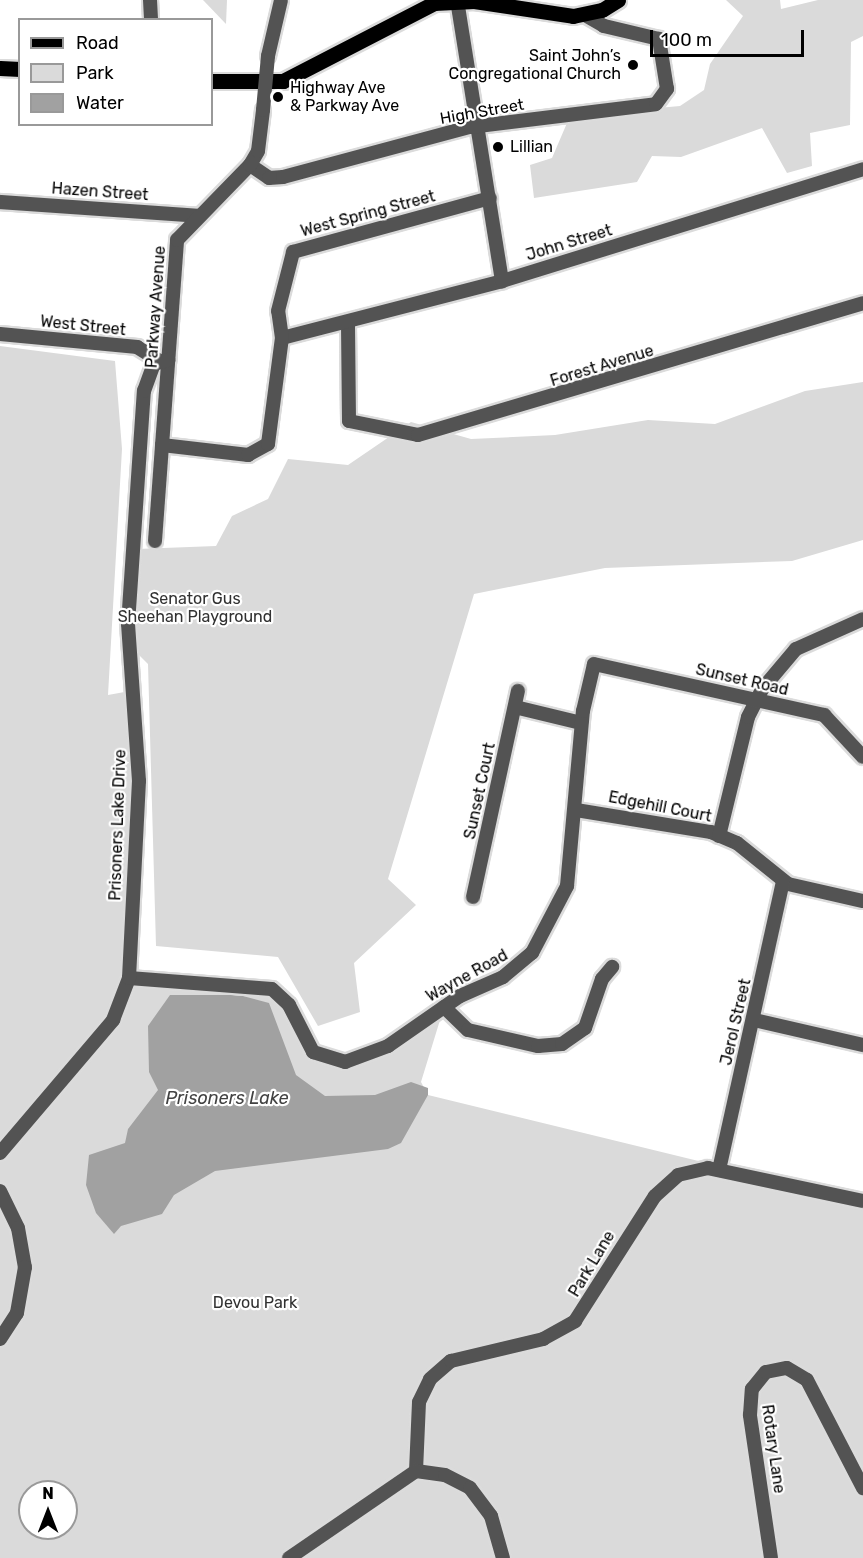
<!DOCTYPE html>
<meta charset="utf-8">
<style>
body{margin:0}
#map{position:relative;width:863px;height:1558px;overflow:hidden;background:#fff;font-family:Rubik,sans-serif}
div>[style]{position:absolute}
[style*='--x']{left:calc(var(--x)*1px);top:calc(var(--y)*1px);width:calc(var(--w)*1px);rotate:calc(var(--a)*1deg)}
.green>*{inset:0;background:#dadada}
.water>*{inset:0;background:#a1a1a1}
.roads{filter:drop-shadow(2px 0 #dbdbdb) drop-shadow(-2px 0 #dbdbdb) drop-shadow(0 2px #dbdbdb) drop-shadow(0 -2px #dbdbdb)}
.minor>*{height:14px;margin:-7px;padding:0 7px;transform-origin:7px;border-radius:7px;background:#535353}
.major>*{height:15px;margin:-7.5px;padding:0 7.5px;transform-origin:7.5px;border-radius:7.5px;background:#000}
.minor-bridge>*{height:14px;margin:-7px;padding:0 7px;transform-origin:7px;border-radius:7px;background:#535353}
.dots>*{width:16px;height:16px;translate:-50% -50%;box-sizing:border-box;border:3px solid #fff;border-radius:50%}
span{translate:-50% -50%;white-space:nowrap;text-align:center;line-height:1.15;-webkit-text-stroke:4.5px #fff;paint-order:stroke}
.poi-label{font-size:16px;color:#000}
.right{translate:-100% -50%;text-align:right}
.left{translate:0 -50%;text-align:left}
.street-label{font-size:16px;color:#000}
.park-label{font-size:16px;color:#313131}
.water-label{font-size:18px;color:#424242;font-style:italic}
.legend{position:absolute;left:18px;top:18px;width:195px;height:108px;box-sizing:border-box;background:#fff;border:2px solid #999;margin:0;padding:8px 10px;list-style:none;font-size:18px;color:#000}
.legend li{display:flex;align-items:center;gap:12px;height:30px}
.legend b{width:30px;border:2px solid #999}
.north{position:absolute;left:18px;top:1480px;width:60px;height:60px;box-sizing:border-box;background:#fff;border:2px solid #999;border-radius:50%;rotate:0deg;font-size:16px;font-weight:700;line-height:24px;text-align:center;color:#000}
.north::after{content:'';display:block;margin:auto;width:21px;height:27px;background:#000;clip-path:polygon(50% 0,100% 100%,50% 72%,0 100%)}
.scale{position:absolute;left:650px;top:30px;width:154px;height:27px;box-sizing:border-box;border:3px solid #000;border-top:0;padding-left:8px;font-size:18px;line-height:21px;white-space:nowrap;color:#000;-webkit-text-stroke:4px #fff;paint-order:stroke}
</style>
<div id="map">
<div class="green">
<i style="clip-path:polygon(203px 0,227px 0,226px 24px)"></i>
<i style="clip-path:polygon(726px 0,780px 0,781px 9px,818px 0,863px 0,863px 36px,851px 42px,850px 125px,810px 133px,812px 166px,787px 173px,762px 128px,681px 157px,652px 156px,637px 182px,534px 198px,530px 165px,552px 158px,570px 116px,680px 106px,704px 90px,710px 64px,743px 16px)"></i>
<i style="clip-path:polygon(evenodd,0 346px,115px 361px,122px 449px,108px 695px,130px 691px,138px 741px,129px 978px,272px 989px,307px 1045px,359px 1059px,444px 1007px,421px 1082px,428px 1095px,863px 1201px,863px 1558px,0 1558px,0 346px,30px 1492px,66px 1492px,66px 1528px,30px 1528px,30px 1492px)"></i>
<i style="clip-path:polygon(863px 382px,863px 540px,792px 561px,605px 568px,474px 594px,388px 879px,416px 905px,354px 963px,360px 1012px,318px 1026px,278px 957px,156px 946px,148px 664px,133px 649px,137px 549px,216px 546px,232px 516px,268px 499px,288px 459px,348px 465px,411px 422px,471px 439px,555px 435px,648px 420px,715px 424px,805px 391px)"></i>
</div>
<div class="water">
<i style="clip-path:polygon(170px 995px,239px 995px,269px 1003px,296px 1075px,325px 1096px,375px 1095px,411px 1082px,428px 1088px,428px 1095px,401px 1143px,388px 1149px,215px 1171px,174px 1195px,162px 1214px,121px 1226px,114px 1234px,96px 1213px,86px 1185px,89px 1155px,125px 1143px,128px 1129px,158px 1090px,149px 1072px,148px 1026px)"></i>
</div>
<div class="roads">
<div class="minor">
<i style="--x:150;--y:0;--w:20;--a:87"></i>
<i style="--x:457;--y:0;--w:285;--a:80.9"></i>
<i style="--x:268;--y:56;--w:57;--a:-76.9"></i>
<i style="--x:250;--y:165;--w:23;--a:34"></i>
<i style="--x:269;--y:178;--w:14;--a:-4"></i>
<i style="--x:283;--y:177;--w:194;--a:-15"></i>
<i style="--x:470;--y:127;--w:187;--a:-7"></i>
<i style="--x:656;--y:104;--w:19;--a:-54"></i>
<i style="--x:667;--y:89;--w:51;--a:-99.1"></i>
<i style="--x:659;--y:39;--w:57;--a:-166.7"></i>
<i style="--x:604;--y:26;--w:22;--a:-150"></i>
<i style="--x:0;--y:202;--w:198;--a:4"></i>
<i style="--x:348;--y:325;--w:96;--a:89.4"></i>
<i style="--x:349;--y:421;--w:70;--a:11.5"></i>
<i style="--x:418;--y:435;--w:464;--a:-16.5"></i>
<i style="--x:0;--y:334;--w:138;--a:5.4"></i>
<i style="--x:137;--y:347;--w:26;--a:32"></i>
<i style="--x:282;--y:338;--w:227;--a:-14.5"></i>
<i style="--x:502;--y:281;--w:378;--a:-17.2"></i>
<i style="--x:162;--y:445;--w:87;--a:6.6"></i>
<i style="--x:248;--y:455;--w:23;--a:-29"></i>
<i style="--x:268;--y:444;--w:107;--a:-82.5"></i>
<i style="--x:282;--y:338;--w:27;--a:-98"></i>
<i style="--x:278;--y:311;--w:61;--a:-75.7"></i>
<i style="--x:293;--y:252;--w:204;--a:-15.3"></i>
<i style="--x:155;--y:541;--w:302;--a:-85.8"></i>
<i style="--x:177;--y:240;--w:105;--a:-45.8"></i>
<i style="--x:250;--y:165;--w:16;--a:-60"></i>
<i style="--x:258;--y:151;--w:41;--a:-83"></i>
<i style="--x:515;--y:707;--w:68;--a:13.6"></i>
<i style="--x:576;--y:810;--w:137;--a:9.3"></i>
<i style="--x:711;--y:832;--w:28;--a:23"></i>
<i style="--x:737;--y:843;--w:65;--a:38.8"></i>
<i style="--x:788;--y:884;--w:77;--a:12.8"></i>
<i style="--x:719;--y:836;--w:122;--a:-76.3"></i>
<i style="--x:748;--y:717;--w:33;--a:-63"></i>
<i style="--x:763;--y:688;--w:51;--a:-49.8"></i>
<i style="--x:796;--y:649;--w:73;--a:-24.1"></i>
<i style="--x:473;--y:897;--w:211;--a:-77.7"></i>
<i style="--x:129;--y:978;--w:143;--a:4.4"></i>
<i style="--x:272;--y:989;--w:23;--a:43"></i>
<i style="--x:289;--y:1005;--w:53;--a:62.9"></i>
<i style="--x:313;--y:1052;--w:34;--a:17"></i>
<i style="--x:345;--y:1062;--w:46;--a:-20.4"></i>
<i style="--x:388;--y:1046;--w:88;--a:-34.8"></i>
<i style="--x:460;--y:996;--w:47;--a:-23.8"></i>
<i style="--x:503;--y:977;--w:38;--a:-40"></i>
<i style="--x:532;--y:953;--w:76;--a:-62.4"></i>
<i style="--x:567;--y:886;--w:176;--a:-84.8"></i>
<i style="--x:583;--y:711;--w:48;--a:-76.8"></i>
<i style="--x:594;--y:664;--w:236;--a:12.5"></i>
<i style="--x:824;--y:715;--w:57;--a:47.1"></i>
<i style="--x:444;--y:1007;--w:33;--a:44"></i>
<i style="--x:468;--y:1030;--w:72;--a:12.9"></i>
<i style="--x:538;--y:1046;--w:24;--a:-5"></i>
<i style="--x:562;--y:1044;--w:28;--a:-35"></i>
<i style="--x:585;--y:1028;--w:52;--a:-70.9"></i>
<i style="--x:602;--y:979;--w:16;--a:-50"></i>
<i style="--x:754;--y:1020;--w:112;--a:12.9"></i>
<i style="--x:0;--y:1153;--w:175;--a:-49.6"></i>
<i style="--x:113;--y:1020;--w:45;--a:-69.1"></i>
<i style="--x:129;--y:978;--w:197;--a:-87.1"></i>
<i style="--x:139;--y:781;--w:157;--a:-94"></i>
<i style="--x:128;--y:624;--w:234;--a:-86.1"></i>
<i style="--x:144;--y:391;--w:29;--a:-70"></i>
<i style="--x:154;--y:364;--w:15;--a:-16"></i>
<i style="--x:719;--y:1170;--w:296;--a:-77.5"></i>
<i style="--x:0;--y:1191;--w:41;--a:64.1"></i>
<i style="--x:18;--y:1228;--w:40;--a:80"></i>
<i style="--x:25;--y:1267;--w:47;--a:99.9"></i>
<i style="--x:17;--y:1313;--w:31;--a:123"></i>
<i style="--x:416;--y:1471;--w:69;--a:-87.5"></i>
<i style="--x:419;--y:1402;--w:25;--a:-64"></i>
<i style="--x:430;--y:1379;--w:28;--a:-41"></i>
<i style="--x:451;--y:1361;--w:95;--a:-13.4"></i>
<i style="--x:543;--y:1339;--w:37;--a:-29"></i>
<i style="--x:575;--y:1321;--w:148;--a:-57.4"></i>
<i style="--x:655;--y:1196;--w:31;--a:-42"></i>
<i style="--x:678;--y:1175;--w:31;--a:-13"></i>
<i style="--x:708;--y:1168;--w:158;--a:12"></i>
<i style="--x:416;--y:1471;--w:29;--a:8"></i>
<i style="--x:445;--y:1475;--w:28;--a:27"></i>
<i style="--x:470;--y:1488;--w:35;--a:53"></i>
<i style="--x:491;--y:1516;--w:44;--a:74.1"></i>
<i style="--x:289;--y:1558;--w:154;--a:-34.4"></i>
<i style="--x:771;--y:1558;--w:145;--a:-98.4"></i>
<i style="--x:750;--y:1415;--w:26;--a:-86"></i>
<i style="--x:752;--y:1389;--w:22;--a:-51"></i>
<i style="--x:766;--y:1372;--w:21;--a:-11"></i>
<i style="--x:787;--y:1368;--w:23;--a:31"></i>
<i style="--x:807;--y:1380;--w:122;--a:62.6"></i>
</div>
<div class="major">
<i style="--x:0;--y:68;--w:20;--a:3"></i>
<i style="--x:212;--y:81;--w:71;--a:0"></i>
<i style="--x:283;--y:81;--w:170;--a:-27.3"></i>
<i style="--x:434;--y:3;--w:40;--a:-2.9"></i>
<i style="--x:474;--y:1;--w:100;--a:8.6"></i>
<i style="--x:573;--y:16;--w:30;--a:-12"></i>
<i style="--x:602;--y:10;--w:19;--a:-32"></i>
</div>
</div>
<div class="minor-bridge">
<i style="--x:263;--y:110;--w:54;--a:-84.7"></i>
</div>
<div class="dots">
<i style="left:633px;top:65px;background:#000"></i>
<i style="left:278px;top:97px;background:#000"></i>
<i style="left:498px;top:147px;background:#000"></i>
</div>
<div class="poi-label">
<span class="right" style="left:621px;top:65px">Saint John’s<br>Congregational Church</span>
<span class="left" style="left:290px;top:97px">Highway Ave<br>&amp; Parkway Ave</span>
<span class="left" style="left:510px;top:147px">Lillian</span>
</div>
<div class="street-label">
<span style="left:482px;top:112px;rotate:-10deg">High Street</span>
<span style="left:100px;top:192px;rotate:4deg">Hazen Street</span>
<span style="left:368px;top:214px;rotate:-15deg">West Spring Street</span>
<span style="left:569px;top:243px;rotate:-17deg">John Street</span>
<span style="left:156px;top:307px;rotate:-86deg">Parkway Avenue</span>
<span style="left:83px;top:326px;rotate:6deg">West Street</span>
<span style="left:602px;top:366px;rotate:-17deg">Forest Avenue</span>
<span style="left:742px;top:680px;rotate:13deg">Sunset Road</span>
<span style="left:480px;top:791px;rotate:-78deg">Sunset Court</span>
<span style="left:660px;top:807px;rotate:11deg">Edgehill Court</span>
<span style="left:118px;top:825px;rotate:-88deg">Prisoners Lake Drive</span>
<span style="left:467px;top:976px;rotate:-29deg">Wayne Road</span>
<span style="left:736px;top:1022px;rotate:-77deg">Jerol Street</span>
<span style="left:592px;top:1264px;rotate:-59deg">Park Lane</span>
<span style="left:773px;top:1449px;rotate:82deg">Rotary Lane</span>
</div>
<div class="park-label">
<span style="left:195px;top:608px">Senator Gus<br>Sheehan Playground</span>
<span style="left:255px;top:1303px">Devou Park</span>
</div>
<div class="water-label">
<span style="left:227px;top:1098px">Prisoners Lake</span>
</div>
<ul class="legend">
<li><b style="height:8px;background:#000"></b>Road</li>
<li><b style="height:16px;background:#dadada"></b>Park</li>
<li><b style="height:16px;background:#a1a1a1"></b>Water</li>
</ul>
<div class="north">N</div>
<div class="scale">100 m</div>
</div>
